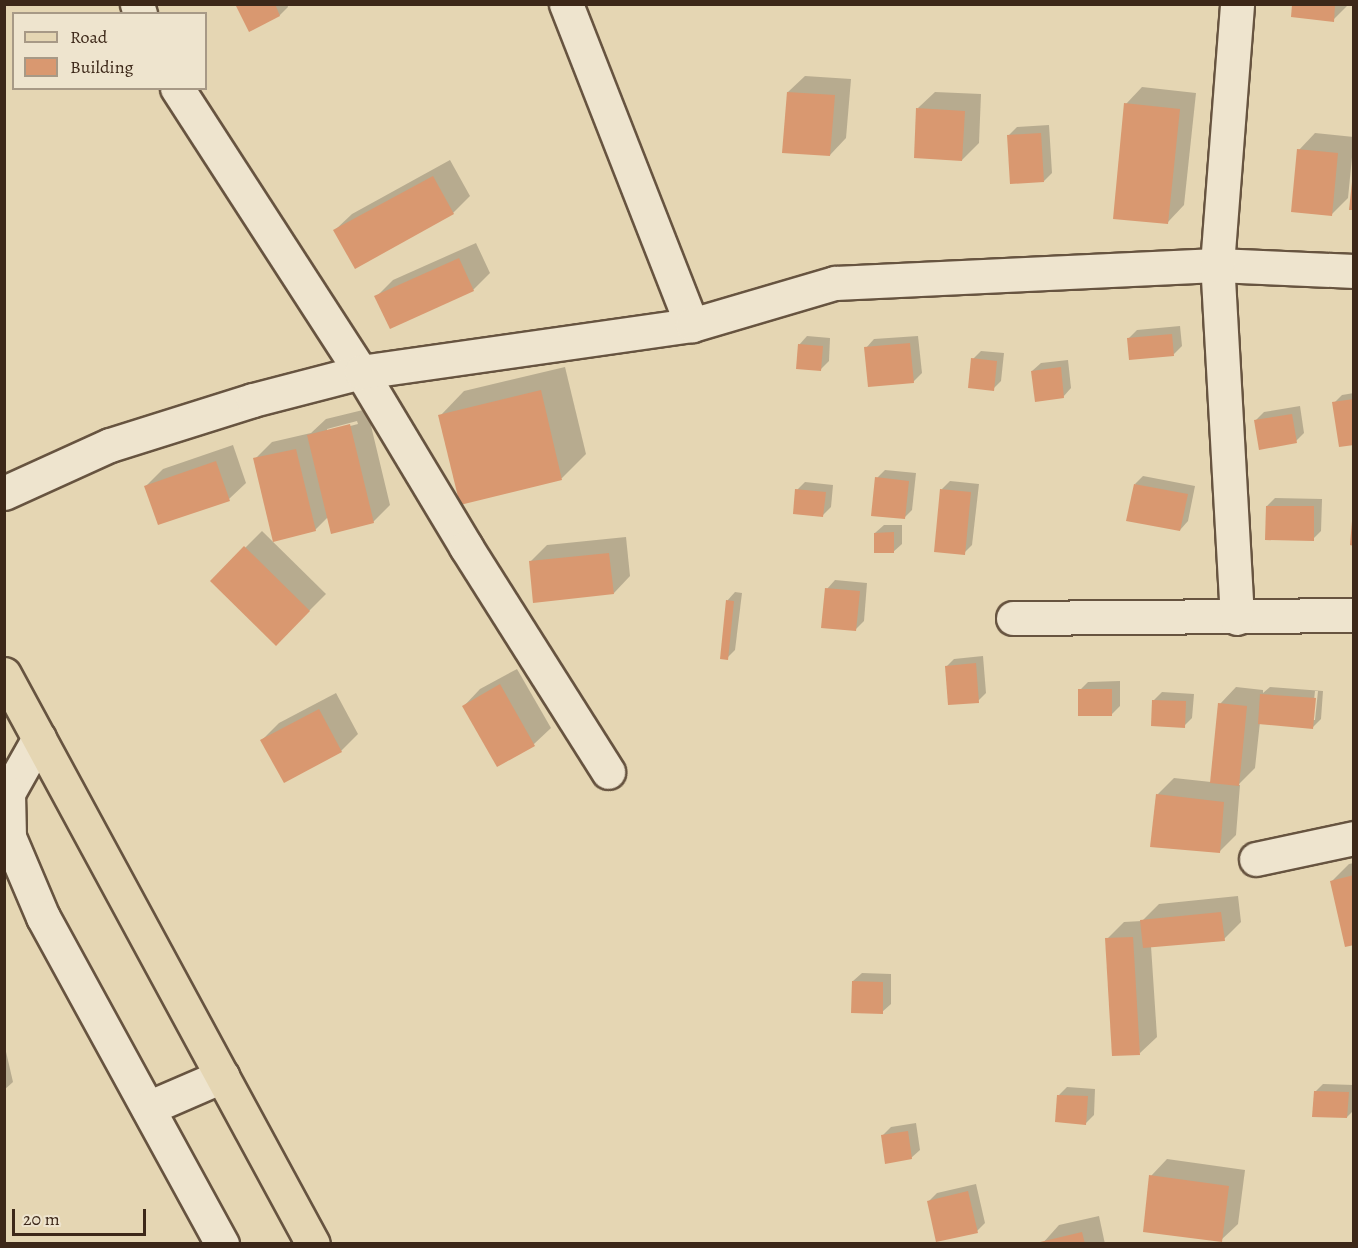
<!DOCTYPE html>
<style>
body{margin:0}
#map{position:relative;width:1358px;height:1248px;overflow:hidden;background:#e5d6b3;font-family:Alegreya,serif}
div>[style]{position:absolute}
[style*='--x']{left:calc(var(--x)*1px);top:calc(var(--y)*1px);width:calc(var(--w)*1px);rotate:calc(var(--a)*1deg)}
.shadow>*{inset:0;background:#0003}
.building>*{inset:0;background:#d99870}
.roads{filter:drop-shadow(2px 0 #675440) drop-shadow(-2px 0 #675440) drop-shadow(0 2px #675440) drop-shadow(0 -2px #675440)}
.minor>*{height:33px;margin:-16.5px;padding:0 16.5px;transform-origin:16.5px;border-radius:16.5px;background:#eee4ce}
.major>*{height:33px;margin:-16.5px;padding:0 16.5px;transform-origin:16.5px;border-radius:16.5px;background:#e5d6b3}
span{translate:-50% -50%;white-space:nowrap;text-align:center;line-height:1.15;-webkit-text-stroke:5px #eee4ce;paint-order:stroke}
.frame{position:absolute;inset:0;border:6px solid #3d2819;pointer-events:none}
.legend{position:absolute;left:12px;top:12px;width:195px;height:78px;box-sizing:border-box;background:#eee4ce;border:2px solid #a79986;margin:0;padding:8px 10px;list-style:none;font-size:18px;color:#3d2819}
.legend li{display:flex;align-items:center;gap:12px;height:30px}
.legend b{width:30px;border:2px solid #a79986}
.scale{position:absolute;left:12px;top:1209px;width:134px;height:27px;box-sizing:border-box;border:3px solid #3d2819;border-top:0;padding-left:8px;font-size:18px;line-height:21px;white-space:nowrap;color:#3d2819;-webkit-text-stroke:4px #eee4ce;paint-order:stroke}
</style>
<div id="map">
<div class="shadow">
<i style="clip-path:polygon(237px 4px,287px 4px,288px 7px,280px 15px,250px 30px)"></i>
<i style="clip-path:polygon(1294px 4px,1349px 4px,1333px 20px,1293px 16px)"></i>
<i style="clip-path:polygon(805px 76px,851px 79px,846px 138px,830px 155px,788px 92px)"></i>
<i style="clip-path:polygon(1142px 87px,1196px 93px,1184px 205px,1168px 222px,1126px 104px)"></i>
<i style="clip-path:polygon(935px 92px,981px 94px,979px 143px,962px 160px,918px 108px)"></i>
<i style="clip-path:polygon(1049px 125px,1052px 173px,1044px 181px,1008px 136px,1017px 127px)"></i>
<i style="clip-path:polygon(1315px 133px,1354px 137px,1348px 198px,1331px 215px,1299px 150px)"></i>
<i style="clip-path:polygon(450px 160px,470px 196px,453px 213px,335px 230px,352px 214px)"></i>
<i style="clip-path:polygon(476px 243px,490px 273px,473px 290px,376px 297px,393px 280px)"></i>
<i style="clip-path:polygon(1180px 326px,1182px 346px,1174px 354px,1128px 339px,1137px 330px)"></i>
<i style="clip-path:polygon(807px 336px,830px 338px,829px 361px,821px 369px,799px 345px)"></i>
<i style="clip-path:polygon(918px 336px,922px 373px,913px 382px,866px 348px,874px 339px)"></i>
<i style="clip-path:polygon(981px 351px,1004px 353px,1001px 381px,993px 389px,973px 359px)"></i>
<i style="clip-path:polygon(1068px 360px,1071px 388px,1063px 397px,1032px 371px,1041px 363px)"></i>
<i style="clip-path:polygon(565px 367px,586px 454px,562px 478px,461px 503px,440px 416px,464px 391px)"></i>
<i style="clip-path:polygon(1354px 393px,1354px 443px,1334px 403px,1342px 395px)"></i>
<i style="clip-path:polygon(1300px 406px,1304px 433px,1296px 441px,1255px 421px,1264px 412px)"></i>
<i style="clip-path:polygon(evenodd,367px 409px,390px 505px,373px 522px,328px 517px,315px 530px,255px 459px,272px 442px,311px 433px,326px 419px,367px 409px,357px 421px,358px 424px,327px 432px,327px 429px,357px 421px)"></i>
<i style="clip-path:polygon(233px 445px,246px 483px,229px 499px,159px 523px,146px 486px,163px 469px)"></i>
<i style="clip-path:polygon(885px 470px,916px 473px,912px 510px,904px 518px,877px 478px)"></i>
<i style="clip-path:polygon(1143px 476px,1195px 486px,1188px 521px,1180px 530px,1135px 484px)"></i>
<i style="clip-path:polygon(950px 481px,979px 484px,972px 545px,964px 553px,942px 489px)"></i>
<i style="clip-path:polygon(805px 482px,833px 485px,831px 507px,823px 515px,797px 490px)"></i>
<i style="clip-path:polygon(1275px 498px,1322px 499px,1321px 531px,1313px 539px,1267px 506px)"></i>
<i style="clip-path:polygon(884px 525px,902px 525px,902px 544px,893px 552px,875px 533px)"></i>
<i style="clip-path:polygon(262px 531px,326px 594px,276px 644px,212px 581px)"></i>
<i style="clip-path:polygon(626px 537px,630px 576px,614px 593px,530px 562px,547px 545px)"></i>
<i style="clip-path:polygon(835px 580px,867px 583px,864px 621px,856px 629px,827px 589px)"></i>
<i style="clip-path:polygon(735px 592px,742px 593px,735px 650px,727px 658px,727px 601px)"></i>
<i style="clip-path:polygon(983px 656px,986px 693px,978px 701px,946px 667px,954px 659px)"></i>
<i style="clip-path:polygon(517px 669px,551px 728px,534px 744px,498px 765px,464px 706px,480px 689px)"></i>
<i style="clip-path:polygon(1120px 681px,1120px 706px,1112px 714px,1080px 690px,1088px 682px)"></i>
<i style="clip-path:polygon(evenodd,1236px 687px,1263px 690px,1263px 693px,1270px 687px,1323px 691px,1321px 719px,1313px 727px,1260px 722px,1255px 768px,1238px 785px,1240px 785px,1236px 835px,1219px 852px,1157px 795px,1174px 778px,1211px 782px,1220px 704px,1236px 687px,1315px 691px,1318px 691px,1315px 720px,1312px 720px,1315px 691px)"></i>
<i style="clip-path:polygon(1162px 692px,1194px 694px,1192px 718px,1184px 726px,1153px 701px)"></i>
<i style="clip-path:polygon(336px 693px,358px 734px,341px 751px,262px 740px,279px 723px)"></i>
<i style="clip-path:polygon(1354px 863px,1354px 943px,1332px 881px,1349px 864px)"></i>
<i style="clip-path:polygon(1238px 896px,1241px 922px,1224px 939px,1151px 946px,1157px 1037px,1140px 1053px,1107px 939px,1124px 922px,1142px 921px,1159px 904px)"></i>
<i style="clip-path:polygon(862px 973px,891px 974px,891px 1004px,882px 1012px,853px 981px)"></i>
<i style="clip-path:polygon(4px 1043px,13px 1082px,4px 1090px)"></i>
<i style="clip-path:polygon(1323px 1084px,1354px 1085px,1354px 1110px,1347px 1117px,1315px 1092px)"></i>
<i style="clip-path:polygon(1067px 1087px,1095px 1089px,1094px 1115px,1086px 1123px,1059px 1095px)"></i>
<i style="clip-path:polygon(916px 1123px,920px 1150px,911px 1158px,882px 1136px,891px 1127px)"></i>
<i style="clip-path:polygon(1167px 1159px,1245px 1170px,1238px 1224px,1221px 1240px,1151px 1176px)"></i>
<i style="clip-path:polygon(976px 1184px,985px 1223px,977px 1231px,929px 1201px,937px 1193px)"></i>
<i style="clip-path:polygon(1099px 1216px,1105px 1244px,1042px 1244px,1059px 1225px)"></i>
</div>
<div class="building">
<i style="clip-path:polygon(235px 4px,275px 4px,280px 16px,249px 32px)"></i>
<i style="clip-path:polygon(1292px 5px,1335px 5px,1334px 22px,1291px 17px)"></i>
<i style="clip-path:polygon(787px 92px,835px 95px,830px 156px,782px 153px)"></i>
<i style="clip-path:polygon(1124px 103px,1180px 109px,1168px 224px,1113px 219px)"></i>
<i style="clip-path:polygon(916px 108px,965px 111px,962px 161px,914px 158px)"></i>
<i style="clip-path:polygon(1041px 133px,1044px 182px,1010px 184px,1007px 135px)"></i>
<i style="clip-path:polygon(1297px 149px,1338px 153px,1332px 216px,1291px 212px)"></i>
<i style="clip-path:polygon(433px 176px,454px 214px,355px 269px,333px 230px)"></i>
<i style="clip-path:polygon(1352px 182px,1354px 182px,1354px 210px,1349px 210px)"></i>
<i style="clip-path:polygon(459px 258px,474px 291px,390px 329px,374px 296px)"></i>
<i style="clip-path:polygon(1172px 334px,1174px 356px,1129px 360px,1127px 338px)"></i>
<i style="clip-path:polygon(910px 343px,914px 383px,868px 387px,864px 347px)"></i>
<i style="clip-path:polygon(798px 344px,823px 346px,821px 371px,796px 369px)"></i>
<i style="clip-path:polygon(971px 358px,997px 361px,994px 391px,968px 388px)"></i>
<i style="clip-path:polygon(1061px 367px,1064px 398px,1035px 402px,1031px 371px)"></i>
<i style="clip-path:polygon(541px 390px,562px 480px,460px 505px,438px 415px)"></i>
<i style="clip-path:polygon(1354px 399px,1354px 445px,1339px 447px,1332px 402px)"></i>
<i style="clip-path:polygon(1292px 414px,1297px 443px,1259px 450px,1254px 420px)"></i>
<i style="clip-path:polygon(350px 424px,374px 523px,331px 534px,307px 435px)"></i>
<i style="clip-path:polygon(296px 449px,316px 531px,273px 542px,253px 458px)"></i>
<i style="clip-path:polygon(216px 461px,230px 501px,158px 525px,144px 486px)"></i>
<i style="clip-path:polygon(875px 477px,909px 481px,905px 519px,871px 516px)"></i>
<i style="clip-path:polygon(1134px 484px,1188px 494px,1180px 531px,1126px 521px)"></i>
<i style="clip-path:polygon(795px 489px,826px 492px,823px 517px,793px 514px)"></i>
<i style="clip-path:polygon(940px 489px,971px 492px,965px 555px,934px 552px)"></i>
<i style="clip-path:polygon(1266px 506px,1314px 506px,1314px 541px,1265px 540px)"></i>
<i style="clip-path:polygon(1352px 521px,1354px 521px,1354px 546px,1350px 545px)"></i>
<i style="clip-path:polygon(894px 532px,894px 553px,874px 553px,874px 533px)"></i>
<i style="clip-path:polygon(244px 546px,310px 611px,276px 646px,210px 581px)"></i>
<i style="clip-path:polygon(609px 553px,614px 594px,533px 603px,529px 561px)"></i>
<i style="clip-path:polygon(825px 588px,860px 591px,856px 631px,821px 628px)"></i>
<i style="clip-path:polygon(726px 600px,734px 601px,728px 660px,720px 659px)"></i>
<i style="clip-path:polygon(976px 663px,979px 703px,948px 705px,945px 666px)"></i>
<i style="clip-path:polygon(500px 684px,535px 746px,497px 767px,462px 706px)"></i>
<i style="clip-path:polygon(1078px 689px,1112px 689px,1112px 716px,1078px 716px)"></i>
<i style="clip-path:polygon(1260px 694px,1316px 698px,1313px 729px,1258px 724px)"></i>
<i style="clip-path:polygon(1152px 700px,1186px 701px,1185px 728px,1151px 726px)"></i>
<i style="clip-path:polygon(1218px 703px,1247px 706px,1239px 786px,1210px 783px)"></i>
<i style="clip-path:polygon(319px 709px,342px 752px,284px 783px,260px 740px)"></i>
<i style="clip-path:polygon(1156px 794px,1224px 802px,1220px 853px,1150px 847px)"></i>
<i style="clip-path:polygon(1354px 875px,1354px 945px,1345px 947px,1330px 881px)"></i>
<i style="clip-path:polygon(1221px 912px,1225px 941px,1143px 948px,1140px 920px)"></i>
<i style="clip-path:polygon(1133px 937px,1140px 1055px,1112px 1056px,1105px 938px)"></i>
<i style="clip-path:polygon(852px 981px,883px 982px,883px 1014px,851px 1013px)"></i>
<i style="clip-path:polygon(1314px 1091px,1349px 1092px,1347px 1118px,1312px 1117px)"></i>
<i style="clip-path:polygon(1057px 1095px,1088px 1096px,1086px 1125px,1055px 1122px)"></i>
<i style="clip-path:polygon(908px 1131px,912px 1159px,885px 1164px,881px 1135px)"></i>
<i style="clip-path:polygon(1149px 1175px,1229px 1186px,1222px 1242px,1143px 1232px)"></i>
<i style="clip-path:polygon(968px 1191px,978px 1233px,936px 1242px,927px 1201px)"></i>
<i style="clip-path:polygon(1082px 1232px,1085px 1244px,1041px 1244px,1040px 1242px)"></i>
</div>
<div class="roads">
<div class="minor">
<i style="--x:137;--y:4;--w:10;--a:73"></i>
<i style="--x:566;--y:4;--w:345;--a:68.6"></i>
<i style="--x:177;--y:88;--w:338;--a:57.1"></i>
<i style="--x:361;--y:372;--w:204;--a:59"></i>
<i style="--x:466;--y:547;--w:266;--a:57.7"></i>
<i style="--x:4;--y:493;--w:116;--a:-24.4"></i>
<i style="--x:110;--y:445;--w:150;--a:-17.5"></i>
<i style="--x:253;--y:400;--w:112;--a:-14.5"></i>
<i style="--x:361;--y:372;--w:334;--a:-8.1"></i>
<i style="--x:692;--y:325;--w:149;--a:-16.4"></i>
<i style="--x:835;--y:283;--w:382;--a:-2.7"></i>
<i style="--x:1217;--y:265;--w:137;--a:2.5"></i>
<i style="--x:1013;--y:618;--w:341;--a:-0.5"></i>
<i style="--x:1237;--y:618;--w:354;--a:-93.2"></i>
<i style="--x:1217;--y:265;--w:262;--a:-85.6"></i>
<i style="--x:39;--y:738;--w:63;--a:119.4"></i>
<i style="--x:8;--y:793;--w:44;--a:88.7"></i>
<i style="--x:9;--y:837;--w:87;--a:67"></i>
<i style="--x:43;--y:917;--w:373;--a:61.3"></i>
<i style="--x:1256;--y:859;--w:100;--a:-12.1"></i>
<i style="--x:148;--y:1108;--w:81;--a:-23.4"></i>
</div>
<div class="major">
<i style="--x:4;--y:674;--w:648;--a:61.54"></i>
</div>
</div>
<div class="frame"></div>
<ul class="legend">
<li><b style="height:8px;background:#e5d6b3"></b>Road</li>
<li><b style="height:16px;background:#d99870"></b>Building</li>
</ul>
<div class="scale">20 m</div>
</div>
